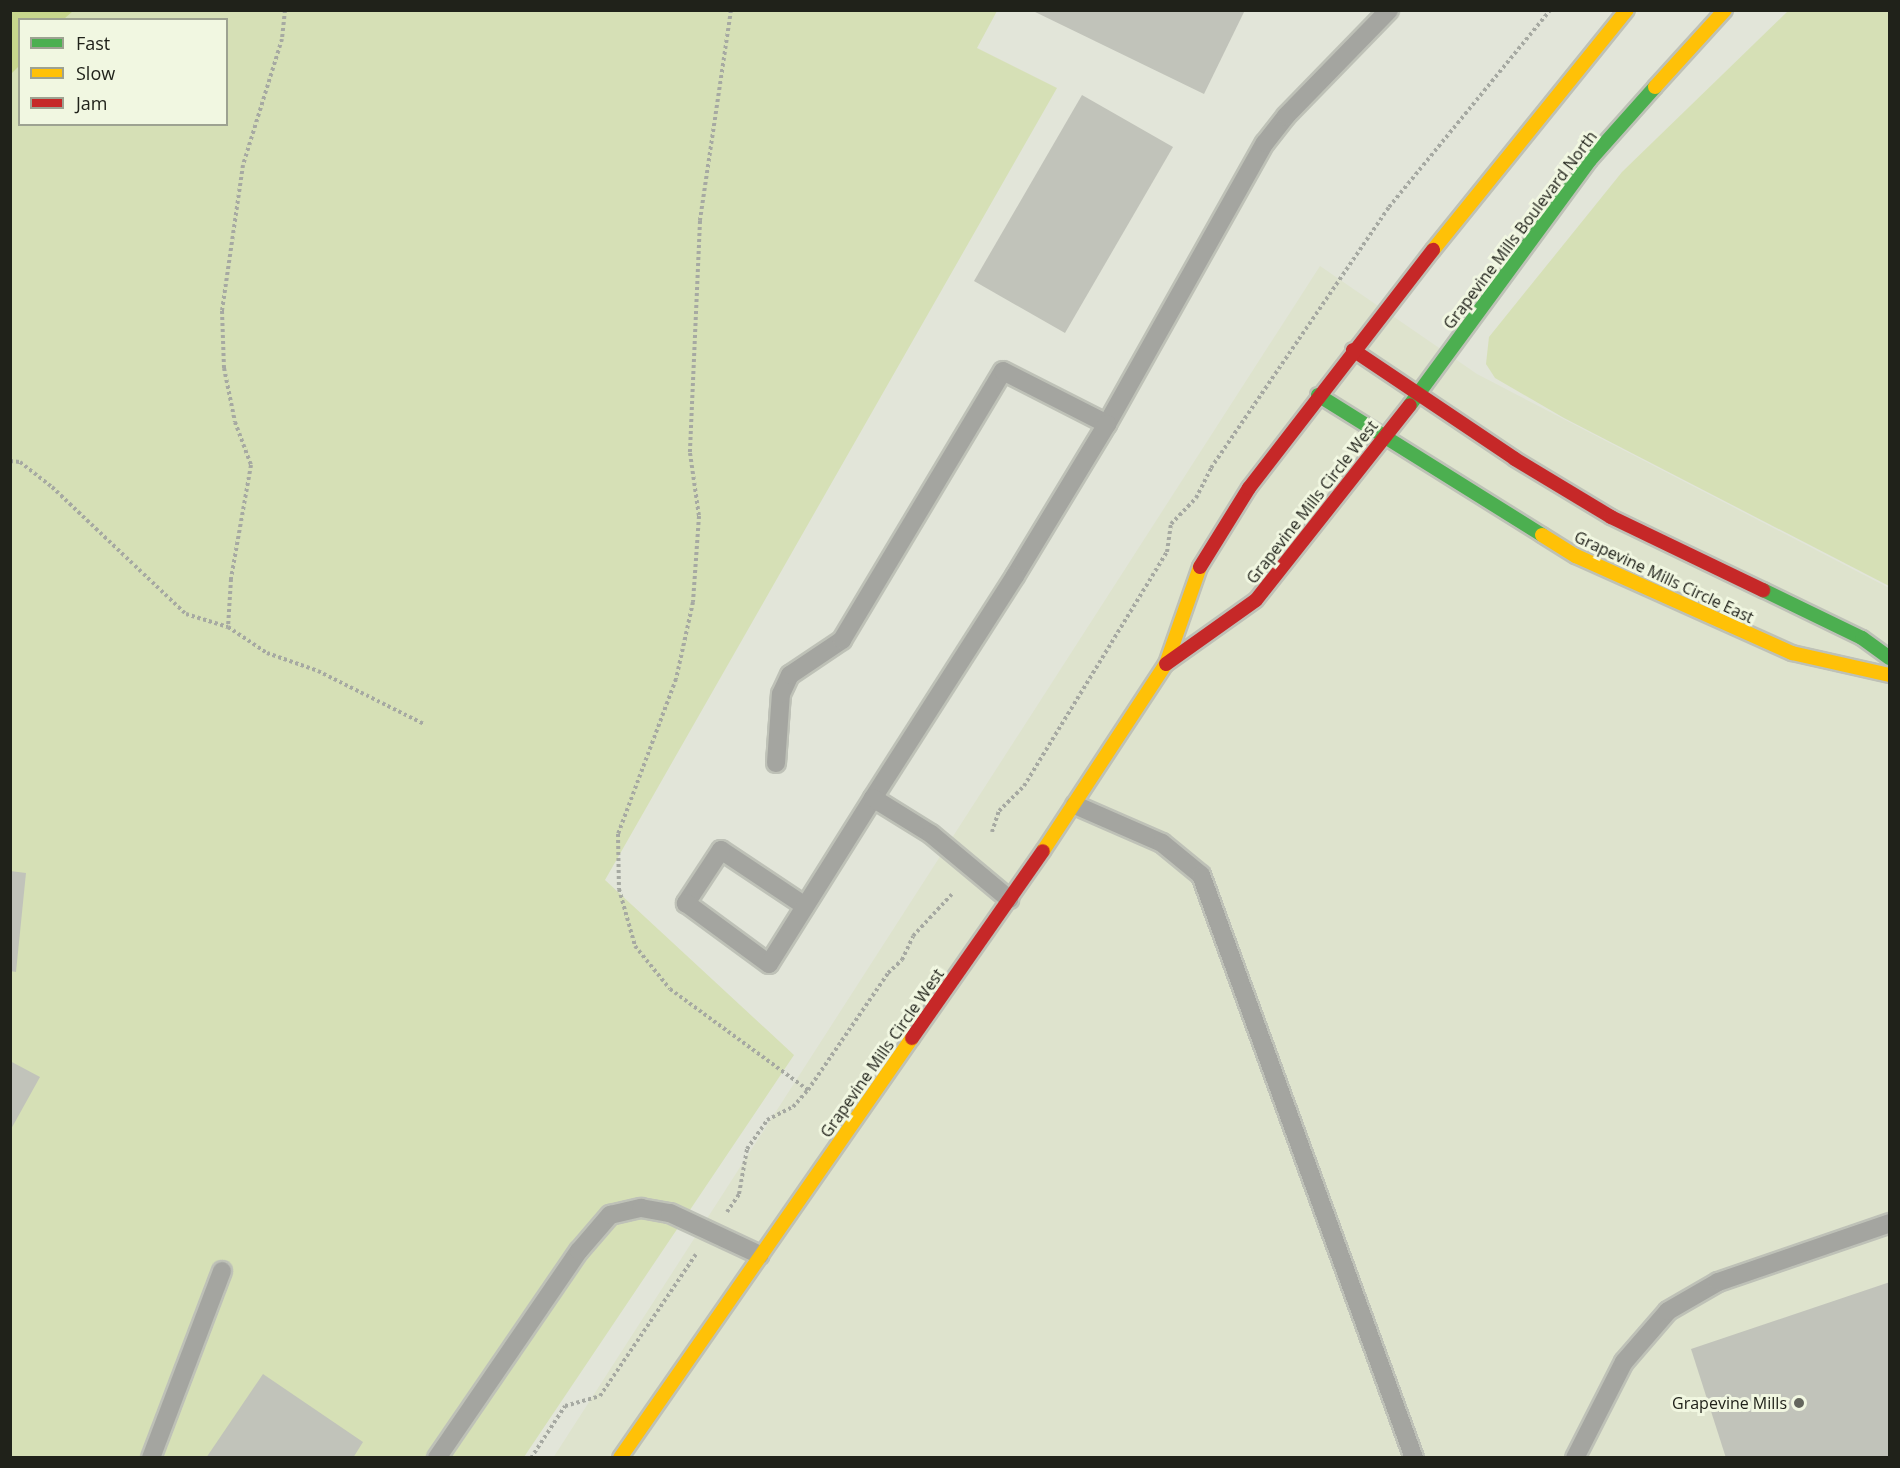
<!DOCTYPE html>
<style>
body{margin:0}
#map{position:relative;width:1900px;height:1468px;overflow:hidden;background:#e2e5d9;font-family:"Open Sans",sans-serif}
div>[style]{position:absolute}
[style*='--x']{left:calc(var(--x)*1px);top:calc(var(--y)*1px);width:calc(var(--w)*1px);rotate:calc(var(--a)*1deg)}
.built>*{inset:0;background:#dee3cd}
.green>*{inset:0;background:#d6e0b6}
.water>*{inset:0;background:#c7d68d}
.building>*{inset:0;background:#c1c3ba}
.path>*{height:4px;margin-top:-2px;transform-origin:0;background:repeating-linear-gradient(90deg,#a6a9a2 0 3px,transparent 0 6px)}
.roads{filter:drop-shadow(2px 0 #bec1b7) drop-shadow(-2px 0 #bec1b7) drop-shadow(0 2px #bec1b7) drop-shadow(0 -2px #bec1b7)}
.lane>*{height:18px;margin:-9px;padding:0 9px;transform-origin:9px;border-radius:9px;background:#a4a5a0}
.fast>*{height:14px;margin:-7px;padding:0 7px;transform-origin:7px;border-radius:7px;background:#4caf50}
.slow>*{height:14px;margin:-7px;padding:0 7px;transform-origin:7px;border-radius:7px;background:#ffc107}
.jam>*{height:14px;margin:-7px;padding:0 7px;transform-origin:7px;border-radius:7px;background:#c62828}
.dots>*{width:16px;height:16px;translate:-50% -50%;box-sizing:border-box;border:3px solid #f1f7e1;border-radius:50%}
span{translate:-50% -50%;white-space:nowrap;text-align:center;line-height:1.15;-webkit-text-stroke:6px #f1f7e1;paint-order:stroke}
.street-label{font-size:16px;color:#20221a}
.poi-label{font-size:16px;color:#20221a}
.right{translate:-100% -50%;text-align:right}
.frame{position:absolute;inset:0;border:12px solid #20221a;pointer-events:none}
.legend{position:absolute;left:18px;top:18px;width:210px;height:108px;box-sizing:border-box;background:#f1f7e1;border:2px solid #9da291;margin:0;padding:8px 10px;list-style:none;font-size:18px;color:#20221a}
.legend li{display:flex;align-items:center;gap:12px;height:30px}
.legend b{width:30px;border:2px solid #9da291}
</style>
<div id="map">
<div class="built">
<i style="clip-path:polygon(1320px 266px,1477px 374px,1889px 588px,1889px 1457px,553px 1458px)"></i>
</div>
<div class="green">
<i style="clip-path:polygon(evenodd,10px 11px,997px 11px,977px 48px,1057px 88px,605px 880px,794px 1055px,524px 1457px,11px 1457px,10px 11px,20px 20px,226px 20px,226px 124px,20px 124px,20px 20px)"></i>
<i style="clip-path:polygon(1788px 11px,1889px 11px,1889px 586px,1564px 418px,1495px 378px,1486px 364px,1489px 337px,1622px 172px)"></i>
</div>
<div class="water">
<i style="clip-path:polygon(11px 10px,73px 11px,64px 19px,20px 20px,19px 66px,11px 74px)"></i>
</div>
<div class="building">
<i style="clip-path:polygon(1031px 10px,1245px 10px,1204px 94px)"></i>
<i style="clip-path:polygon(1082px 95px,1173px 147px,1065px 333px,974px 281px)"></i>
<i style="clip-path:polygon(10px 871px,26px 873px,16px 972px,10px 971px)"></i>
<i style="clip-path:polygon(10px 1061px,40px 1077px,10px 1131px)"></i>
<i style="clip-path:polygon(1890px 1282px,1890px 1458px,1726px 1458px,1691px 1349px)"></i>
<i style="clip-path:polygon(263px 1374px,363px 1442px,353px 1458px,206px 1458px)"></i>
</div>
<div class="path">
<i style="--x:285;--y:10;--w:29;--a:96"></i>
<i style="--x:282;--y:39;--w:132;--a:107.2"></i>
<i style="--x:243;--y:165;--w:148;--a:98.2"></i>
<i style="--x:222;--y:311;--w:57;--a:88"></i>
<i style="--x:224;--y:368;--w:55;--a:78.5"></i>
<i style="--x:235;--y:422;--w:46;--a:69.6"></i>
<i style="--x:251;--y:465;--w:116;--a:100"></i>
<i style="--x:231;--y:579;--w:48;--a:93.6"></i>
<i style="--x:228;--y:627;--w:47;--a:33.7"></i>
<i style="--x:267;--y:653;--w:54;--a:19.4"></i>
<i style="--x:318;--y:671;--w:119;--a:26.6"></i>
<i style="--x:731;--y:10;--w:213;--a:98.4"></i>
<i style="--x:700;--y:221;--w:232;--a:92.5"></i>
<i style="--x:690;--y:453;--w:64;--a:81.9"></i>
<i style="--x:699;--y:516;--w:86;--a:94"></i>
<i style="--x:693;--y:602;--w:79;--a:102.4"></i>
<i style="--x:676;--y:679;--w:165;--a:110.5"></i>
<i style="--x:618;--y:834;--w:55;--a:89"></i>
<i style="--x:619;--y:889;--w:59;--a:74.3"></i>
<i style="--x:635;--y:946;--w:55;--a:50.9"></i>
<i style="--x:670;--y:989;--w:171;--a:36.2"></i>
<i style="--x:10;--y:461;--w:10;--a:6"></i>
<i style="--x:20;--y:462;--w:41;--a:38"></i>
<i style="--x:52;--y:487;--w:185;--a:43.5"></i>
<i style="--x:186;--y:614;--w:44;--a:17.2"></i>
<i style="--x:992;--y:832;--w:22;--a:-72"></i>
<i style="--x:999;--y:811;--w:35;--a:-45"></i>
<i style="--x:1024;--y:786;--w:274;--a:-58.6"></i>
<i style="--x:1167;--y:552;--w:28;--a:-82"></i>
<i style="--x:1171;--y:524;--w:36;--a:-46"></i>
<i style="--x:1196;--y:498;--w:34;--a:-63"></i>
<i style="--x:1211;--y:468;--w:316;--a:-55.7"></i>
<i style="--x:1389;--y:207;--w:254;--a:-50.7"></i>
<i style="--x:727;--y:1212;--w:22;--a:-56"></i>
<i style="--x:739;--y:1194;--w:46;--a:-79.9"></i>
<i style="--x:747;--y:1149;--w:35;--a:-55"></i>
<i style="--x:767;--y:1120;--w:29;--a:-27"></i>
<i style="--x:793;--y:1107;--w:23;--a:-49"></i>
<i style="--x:808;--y:1090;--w:142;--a:-55.6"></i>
<i style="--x:888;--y:973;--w:19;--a:-43"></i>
<i style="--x:902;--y:960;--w:26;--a:-65"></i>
<i style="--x:913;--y:936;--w:57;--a:-47.1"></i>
<i style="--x:531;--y:1458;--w:62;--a:-56.8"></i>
<i style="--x:565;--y:1406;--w:36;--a:-16"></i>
<i style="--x:600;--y:1396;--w:171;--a:-55.9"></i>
</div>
<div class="roads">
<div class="lane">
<i style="--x:1107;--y:424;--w:322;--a:-60.7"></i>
<i style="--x:1265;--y:143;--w:34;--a:-52"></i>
<i style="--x:1286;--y:116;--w:148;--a:-45.8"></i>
<i style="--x:776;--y:763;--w:69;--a:-85.9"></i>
<i style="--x:781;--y:694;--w:21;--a:-65"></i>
<i style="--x:790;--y:675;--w:63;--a:-33.9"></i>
<i style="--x:842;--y:640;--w:313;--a:-59.1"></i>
<i style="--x:1003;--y:371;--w:117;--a:27"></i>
<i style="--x:1107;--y:424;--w:178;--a:121.2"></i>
<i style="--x:1015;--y:576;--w:264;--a:122.6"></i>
<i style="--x:1075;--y:805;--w:95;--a:23.6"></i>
<i style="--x:1162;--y:843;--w:50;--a:39.4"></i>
<i style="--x:1201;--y:875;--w:621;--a:69.93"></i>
<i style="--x:805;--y:906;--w:101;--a:-146.3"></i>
<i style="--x:721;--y:850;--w:64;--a:123.4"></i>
<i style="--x:686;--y:903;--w:103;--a:36.3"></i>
<i style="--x:769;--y:964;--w:196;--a:-57.9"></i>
<i style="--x:873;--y:798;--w:68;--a:31.8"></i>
<i style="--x:931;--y:834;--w:102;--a:39.8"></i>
<i style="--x:151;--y:1458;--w:200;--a:-69.2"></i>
<i style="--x:437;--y:1458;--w:251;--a:-55.6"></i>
<i style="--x:579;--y:1251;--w:48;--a:-49.3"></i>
<i style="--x:610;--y:1215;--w:32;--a:-13"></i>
<i style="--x:641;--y:1208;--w:29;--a:10"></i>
<i style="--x:670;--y:1213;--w:99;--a:25"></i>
<i style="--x:1575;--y:1458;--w:108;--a:-63"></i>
<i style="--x:1624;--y:1362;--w:67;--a:-49.2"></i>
<i style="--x:1668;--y:1311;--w:58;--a:-30.1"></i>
<i style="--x:1718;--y:1282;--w:182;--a:-18.9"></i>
</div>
<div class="fast">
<i style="--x:1318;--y:395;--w:264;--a:32"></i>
<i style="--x:1410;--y:405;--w:304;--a:-53.7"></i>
<i style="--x:1590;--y:160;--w:98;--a:-48.3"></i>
<i style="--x:1763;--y:590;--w:110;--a:25.9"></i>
<i style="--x:1862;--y:638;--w:34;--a:36"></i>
</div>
<div class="slow">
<i style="--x:1655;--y:87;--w:104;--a:-47.7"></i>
<i style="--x:1433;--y:250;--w:309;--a:-51.1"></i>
<i style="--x:1542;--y:535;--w:40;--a:32"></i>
<i style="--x:1576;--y:556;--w:237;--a:24.2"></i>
<i style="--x:1792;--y:653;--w:100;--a:12.7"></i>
<i style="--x:1043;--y:851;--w:224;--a:-56.7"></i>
<i style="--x:1166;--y:664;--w:103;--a:-70.7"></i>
<i style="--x:620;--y:1458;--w:512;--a:-55.19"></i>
</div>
<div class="jam">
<i style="--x:1353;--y:350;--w:195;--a:33.9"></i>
<i style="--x:1515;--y:459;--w:112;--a:31.1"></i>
<i style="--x:1611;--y:517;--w:169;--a:25.7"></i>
<i style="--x:1200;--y:567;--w:93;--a:-58.2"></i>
<i style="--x:1249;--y:488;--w:301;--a:-52.3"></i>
<i style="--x:1166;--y:664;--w:110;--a:-35.4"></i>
<i style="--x:1256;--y:600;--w:248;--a:-51.7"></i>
<i style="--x:912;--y:1038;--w:228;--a:-55"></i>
</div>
</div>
<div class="dots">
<i style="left:1799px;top:1403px;background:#64665d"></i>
</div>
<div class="street-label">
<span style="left:1520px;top:230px;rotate:-53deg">Grapevine Mills Boulevard North</span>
<span style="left:1312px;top:502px;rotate:-52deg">Grapevine Mills Circle West</span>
<span style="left:1664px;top:577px;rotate:25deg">Grapevine Mills Circle East</span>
<span style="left:882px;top:1053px;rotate:-55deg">Grapevine Mills Circle West</span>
</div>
<div class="poi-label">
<span class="right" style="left:1787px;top:1403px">Grapevine Mills</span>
</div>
<div class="frame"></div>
<ul class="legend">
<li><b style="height:8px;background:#4caf50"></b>Fast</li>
<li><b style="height:8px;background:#ffc107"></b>Slow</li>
<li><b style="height:8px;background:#c62828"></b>Jam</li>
</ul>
</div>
